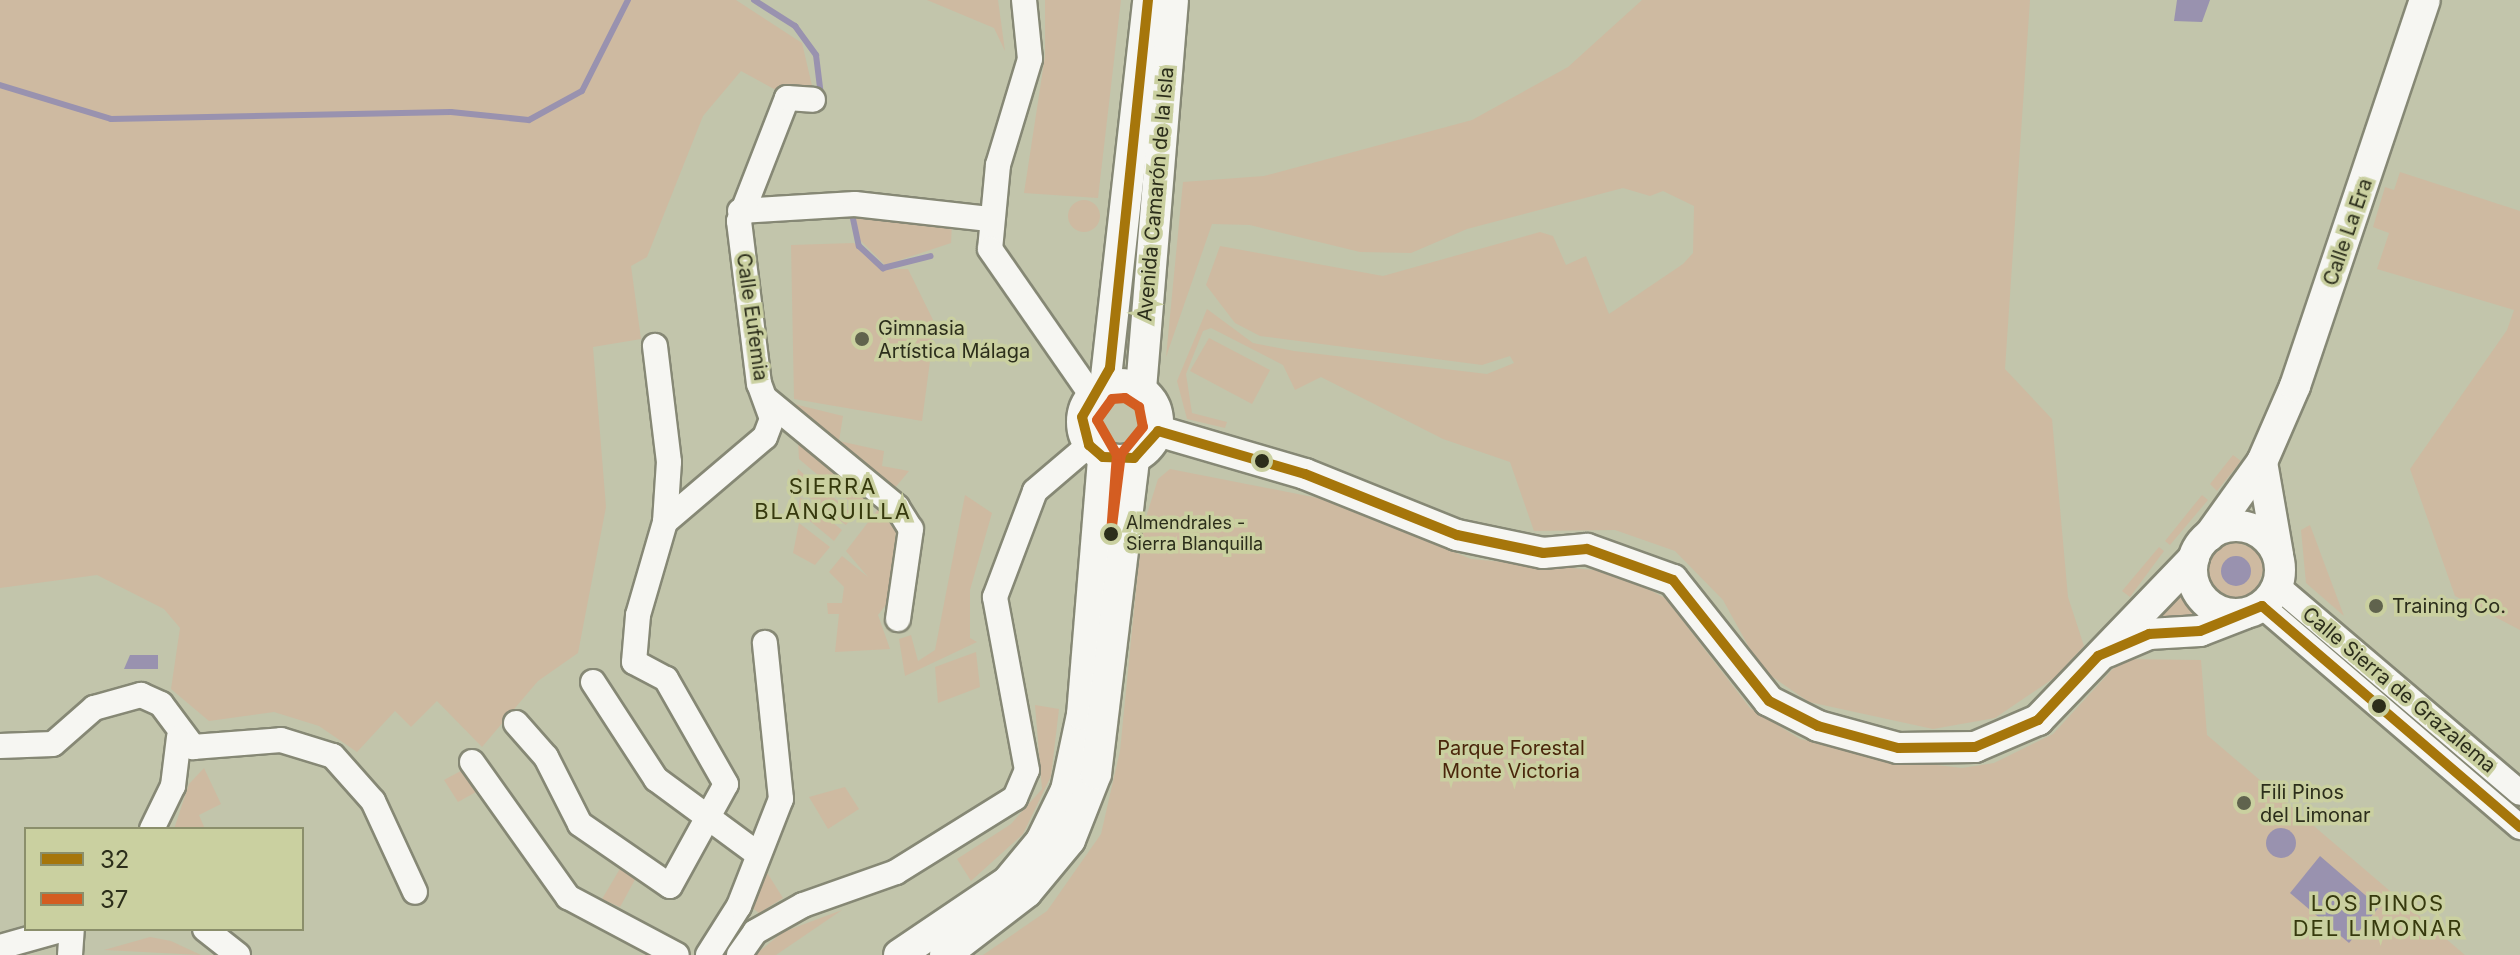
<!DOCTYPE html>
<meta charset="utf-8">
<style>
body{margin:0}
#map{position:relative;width:2520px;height:955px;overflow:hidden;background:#c2c5ab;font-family:Inter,sans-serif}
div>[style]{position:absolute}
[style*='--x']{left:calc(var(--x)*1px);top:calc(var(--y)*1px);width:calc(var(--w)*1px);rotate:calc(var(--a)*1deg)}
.green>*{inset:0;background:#cebaa1}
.round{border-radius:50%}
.water>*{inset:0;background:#9992af}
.stream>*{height:6px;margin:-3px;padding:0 3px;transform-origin:3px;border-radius:3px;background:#9992af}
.roads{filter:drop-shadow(2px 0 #868875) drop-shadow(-2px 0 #868875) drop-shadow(0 2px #868875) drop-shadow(0 -2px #868875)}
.minor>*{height:24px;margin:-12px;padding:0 12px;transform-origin:12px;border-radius:12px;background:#f6f6f2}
.major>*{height:30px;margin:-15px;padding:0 15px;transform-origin:15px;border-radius:15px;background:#f6f6f2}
.major>.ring{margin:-15px;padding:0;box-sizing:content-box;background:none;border:30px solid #f6f6f2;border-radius:50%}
.bus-1>*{height:10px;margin:-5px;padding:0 5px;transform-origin:5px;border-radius:5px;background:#a6760b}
.bus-2>*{height:10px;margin:-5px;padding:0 5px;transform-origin:5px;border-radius:5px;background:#d45d21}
.dots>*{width:22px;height:22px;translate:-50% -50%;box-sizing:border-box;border:4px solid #cad0a0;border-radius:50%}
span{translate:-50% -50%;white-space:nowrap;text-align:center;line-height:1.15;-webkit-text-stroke:7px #cad0a0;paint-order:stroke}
.bus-label{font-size:18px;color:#2c2e1b}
.left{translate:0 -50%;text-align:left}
.street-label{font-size:20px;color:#2c2e1b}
.poi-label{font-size:20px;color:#2c2e1b}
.park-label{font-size:20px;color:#4a260b}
.neighbourhood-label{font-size:22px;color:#36390d;letter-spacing:2px}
.legend{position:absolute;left:24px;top:827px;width:280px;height:104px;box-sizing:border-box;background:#cad0a0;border:2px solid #8b8f6b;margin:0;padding:10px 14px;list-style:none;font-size:24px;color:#2c2e1b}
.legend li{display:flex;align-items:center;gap:16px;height:40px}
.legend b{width:40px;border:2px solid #8b8f6b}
</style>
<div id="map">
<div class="green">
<i style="clip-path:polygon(0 0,736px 0,802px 43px,814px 94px,793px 86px,785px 95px,741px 71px,703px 116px,647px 257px,631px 266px,641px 339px,593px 347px,606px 507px,578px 653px,538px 681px,482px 747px,437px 701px,411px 727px,395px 711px,357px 752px,319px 726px,274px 712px,209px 721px,171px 689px,180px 628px,164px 609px,97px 575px,0 588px)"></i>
<i style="clip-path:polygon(927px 0,998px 0,1005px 51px,994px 28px)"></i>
<i style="clip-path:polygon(1045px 0,1121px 0,1098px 198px,1024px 193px,1045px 56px)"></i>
<i style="clip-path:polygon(1642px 0,2030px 0,2005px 369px,2052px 419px,2068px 597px,2084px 646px,2054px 678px,1995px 718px,1933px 729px,1809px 702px,1761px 669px,1723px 600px,1675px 551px,1615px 530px,1534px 531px,1510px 462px,1443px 439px,1321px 377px,1295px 390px,1283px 365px,1211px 328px,1203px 331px,1186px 374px,1192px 413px,1227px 422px,1225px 428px,1187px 419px,1177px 381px,1207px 309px,1253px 343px,1294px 351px,1487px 374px,1514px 363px,1510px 356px,1482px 365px,1260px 336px,1235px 323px,1206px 285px,1220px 246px,1383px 276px,1540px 232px,1553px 236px,1566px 265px,1586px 256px,1609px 314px,1683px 264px,1693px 253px,1694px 206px,1663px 191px,1650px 196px,1623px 188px,1467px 229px,1411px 253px,1360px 252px,1250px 225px,1212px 224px,1166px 357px,1183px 182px,1264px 176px,1472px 120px,1568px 67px)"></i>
<i style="clip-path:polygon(2400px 172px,2520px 211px,2520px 630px,2455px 596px,2410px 469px,2507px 330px,2514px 310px,2377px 269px,2389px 233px,2373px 227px,2385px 187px,2394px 190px)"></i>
<i class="round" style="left:1068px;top:200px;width:32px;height:32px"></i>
<i style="clip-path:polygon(855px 215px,952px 223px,951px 243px,885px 265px,856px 236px)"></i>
<i style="clip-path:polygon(854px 243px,881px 269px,908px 269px,935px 324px,922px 421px,794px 399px,791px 245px)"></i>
<i style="clip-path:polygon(1209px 338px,1270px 370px,1252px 404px,1190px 371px)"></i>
<i style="clip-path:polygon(790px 403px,843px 416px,839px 441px,884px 451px,882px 466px,909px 471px,894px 489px)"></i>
<i style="clip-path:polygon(798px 441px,867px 498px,859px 509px,838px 492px,833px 497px,854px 515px,846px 525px,795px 487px,798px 469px,820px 488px,825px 481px,799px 459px)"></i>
<i style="clip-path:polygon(2233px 455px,2241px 461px,2217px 491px,2210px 484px)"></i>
<i style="clip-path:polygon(1170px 469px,1328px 500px,1471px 559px,1616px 572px,1665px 598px,1750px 708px,1800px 739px,1885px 759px,1962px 768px,1994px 763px,2053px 734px,2122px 659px,2201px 660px,2207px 735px,2465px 955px,983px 955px,1047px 911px,1101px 834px,1120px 751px,1142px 530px,1158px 479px)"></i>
<i style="clip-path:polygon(965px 495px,992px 513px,970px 590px,970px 638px,977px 642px,905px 676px,899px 639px,911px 635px,918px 661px,935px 650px)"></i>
<i style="clip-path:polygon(2202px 495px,2208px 500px,2170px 545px,2165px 541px)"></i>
<i style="clip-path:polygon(800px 497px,842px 530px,834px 541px,798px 511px)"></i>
<i style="clip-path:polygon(879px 508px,896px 532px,888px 602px,878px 615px,890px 649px,835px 652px,839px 614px,828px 614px,827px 603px,842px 603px,844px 587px,829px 572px,842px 556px,868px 577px,846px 551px)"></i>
<i style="clip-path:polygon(799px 523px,830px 547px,815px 565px,793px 553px)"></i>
<i style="clip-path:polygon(2310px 525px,2344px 616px,2306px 583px,2301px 530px)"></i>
<i style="clip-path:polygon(2232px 540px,2257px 550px,2265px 567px,2255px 593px,2238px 601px,2219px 597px,2204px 572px,2210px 554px)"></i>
<i style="clip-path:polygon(2159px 547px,2164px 551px,2130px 597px,2122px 591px)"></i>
<i style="clip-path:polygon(2182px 588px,2209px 621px,2134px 627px)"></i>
<i style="clip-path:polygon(976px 652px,980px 687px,938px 703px,935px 667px)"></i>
<i style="clip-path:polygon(1035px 705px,1059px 709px,1051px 776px,1023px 834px,971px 881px,957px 859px,1011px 824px,1042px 789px)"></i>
<i style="clip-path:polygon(468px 767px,485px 787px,458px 802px,444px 780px)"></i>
<i style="clip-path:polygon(204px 768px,221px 804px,199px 815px,205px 829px,174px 829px,189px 784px)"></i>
<i style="clip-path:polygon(845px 787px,859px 809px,828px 829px,809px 797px)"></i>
<i style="clip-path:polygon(621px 867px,637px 876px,620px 907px,602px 899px)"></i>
<i style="clip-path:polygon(766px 871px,783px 898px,759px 913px,751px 907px)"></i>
<i style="clip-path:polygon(842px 910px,776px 955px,755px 955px,783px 932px)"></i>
<i style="clip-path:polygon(150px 937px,171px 941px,201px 955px,104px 950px)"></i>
</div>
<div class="water">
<i style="clip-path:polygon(2177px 0,2210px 0,2202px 22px,2174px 21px)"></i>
<i class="round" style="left:2221px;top:556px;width:30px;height:30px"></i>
<i style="clip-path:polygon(130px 655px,158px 655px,158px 669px,124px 669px)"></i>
<i class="round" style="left:2266px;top:828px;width:30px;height:30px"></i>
<i style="clip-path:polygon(2320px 856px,2379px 907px,2349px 943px,2290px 893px)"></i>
</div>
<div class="stream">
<i style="--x:754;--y:0;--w:49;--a:32.4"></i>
<i style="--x:795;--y:26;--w:36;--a:54"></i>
<i style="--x:816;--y:55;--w:38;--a:83"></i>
<i style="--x:0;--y:85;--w:116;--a:17"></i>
<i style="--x:111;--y:119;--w:340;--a:-1.2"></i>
<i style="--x:451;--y:112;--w:78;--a:5.9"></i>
<i style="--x:529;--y:120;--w:60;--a:-28.7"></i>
<i style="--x:582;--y:91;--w:102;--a:-63.2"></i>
<i style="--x:852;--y:214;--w:33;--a:78"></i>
<i style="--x:859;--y:246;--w:33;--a:43"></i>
<i style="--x:883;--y:268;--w:49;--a:-14"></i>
</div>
<div class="roads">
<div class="minor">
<i style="--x:1024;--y:0;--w:59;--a:84.2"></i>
<i style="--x:1030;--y:59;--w:111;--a:106.8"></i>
<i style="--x:998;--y:165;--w:84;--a:95.4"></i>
<i style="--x:990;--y:249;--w:179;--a:55.2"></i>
<i style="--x:740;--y:211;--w:115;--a:-3.5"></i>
<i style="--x:855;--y:204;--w:135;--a:6.4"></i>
<i style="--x:766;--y:399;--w:170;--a:39.5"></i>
<i style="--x:897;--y:507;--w:26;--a:58"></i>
<i style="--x:911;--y:529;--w:91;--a:98.2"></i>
<i style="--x:665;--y:522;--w:131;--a:-40.4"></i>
<i style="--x:765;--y:437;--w:19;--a:-69"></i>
<i style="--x:772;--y:419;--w:37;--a:-110"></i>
<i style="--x:759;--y:384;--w:164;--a:-97"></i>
<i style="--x:739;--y:221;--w:132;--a:-68.7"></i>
<i style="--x:787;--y:98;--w:26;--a:4"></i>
<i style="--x:2277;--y:586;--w:319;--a:40.4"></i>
<i style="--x:2262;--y:606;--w:340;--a:40.6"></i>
<i style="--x:593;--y:682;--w:116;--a:57"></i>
<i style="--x:656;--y:779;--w:123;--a:36.4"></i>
<i style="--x:516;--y:723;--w:45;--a:48.6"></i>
<i style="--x:546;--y:757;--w:75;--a:63.1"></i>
<i style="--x:580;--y:824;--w:109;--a:34.6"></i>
<i style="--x:670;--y:886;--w:116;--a:-61.2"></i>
<i style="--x:726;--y:784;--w:121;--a:-119.7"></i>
<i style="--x:666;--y:679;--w:36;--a:-152"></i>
<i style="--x:634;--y:662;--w:47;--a:-85.1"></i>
<i style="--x:638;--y:615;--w:97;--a:-73.8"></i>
<i style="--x:665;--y:522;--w:60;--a:-86.2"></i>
<i style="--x:669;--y:462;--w:117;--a:-96.9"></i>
<i style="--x:0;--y:746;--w:53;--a:-2.2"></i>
<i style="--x:53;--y:744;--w:55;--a:-41.3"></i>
<i style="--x:94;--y:708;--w:49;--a:-15.5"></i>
<i style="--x:141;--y:695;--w:22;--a:24"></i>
<i style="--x:161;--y:704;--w:54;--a:53.3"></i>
<i style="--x:193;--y:747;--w:88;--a:-4.5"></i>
<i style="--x:281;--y:740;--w:54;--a:17.1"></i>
<i style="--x:333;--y:756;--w:60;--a:48.4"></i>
<i style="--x:373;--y:801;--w:100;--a:65.2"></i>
<i style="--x:472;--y:762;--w:166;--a:54.6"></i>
<i style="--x:568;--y:897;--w:123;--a:28"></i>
<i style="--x:152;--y:829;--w:48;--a:-64"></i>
<i style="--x:173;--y:786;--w:49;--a:-83"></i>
<i style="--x:205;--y:929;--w:42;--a:38.2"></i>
<i style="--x:0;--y:947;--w:66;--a:-15.7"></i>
<i style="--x:70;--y:955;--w:26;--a:-86"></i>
<i style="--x:708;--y:955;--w:58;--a:-57.7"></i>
<i style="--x:739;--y:906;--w:115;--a:-68.6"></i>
<i style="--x:781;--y:799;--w:157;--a:-95.9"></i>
<i style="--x:739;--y:955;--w:28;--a:-55"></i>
<i style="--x:755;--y:932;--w:55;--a:-29.4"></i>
<i style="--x:803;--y:905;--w:99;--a:-19.5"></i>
<i style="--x:896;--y:872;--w:140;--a:-31.9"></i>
<i style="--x:1015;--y:798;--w:30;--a:-67"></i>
<i style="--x:1027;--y:770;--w:176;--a:-100.5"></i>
<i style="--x:995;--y:597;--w:113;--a:-69.3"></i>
<i style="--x:1035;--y:491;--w:71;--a:-40.4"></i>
</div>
<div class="major">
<i class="ring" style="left:1082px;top:384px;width:46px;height:46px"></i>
<i style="--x:1105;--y:386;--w:388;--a:-83.6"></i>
<i style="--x:1141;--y:389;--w:390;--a:-85.3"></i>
<i style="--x:1158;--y:431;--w:153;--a:16.3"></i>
<i style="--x:1305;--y:474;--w:164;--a:21.9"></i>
<i style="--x:1457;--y:535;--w:88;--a:11.8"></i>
<i style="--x:1543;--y:553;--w:44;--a:-5.2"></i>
<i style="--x:1587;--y:549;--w:91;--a:19.8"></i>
<i style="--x:1673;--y:580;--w:154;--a:51.6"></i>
<i style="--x:1769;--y:701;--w:55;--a:27"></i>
<i style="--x:1818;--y:726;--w:83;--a:15.4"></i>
<i style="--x:1898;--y:748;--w:77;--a:-0.7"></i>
<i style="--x:1975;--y:747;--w:69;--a:-23.2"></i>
<i style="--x:2038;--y:720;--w:225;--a:-46.1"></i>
<i style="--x:2262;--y:462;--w:94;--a:80.2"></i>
<i class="ring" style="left:2192px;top:526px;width:58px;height:58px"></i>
<i style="--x:2209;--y:536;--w:91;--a:-54.4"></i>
<i style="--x:2262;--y:462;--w:83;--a:-66.5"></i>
<i style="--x:2295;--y:386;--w:407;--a:-71.4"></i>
<i style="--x:2107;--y:652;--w:46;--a:-23.2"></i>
<i style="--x:2149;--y:634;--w:51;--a:-3.4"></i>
<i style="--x:2200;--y:631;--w:47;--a:-21.1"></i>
<i style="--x:899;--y:955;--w:130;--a:-34.1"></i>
<i style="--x:1007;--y:882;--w:53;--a:-50.3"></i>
<i style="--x:1041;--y:841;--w:57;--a:-63.9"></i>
<i style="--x:1066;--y:790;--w:77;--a:-78"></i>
<i style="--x:1082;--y:715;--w:259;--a:-85.3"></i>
<i style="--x:945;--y:955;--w:103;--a:-37.5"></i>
<i style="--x:1027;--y:892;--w:67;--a:-50.4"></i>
<i style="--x:1070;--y:840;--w:71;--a:-68.5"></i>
<i style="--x:1096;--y:774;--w:318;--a:-83.1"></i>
</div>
</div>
<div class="bus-1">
<i style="--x:1148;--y:0;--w:370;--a:95.9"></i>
<i style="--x:1110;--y:368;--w:56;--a:119.7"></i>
<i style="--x:1082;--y:417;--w:29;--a:76"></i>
<i style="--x:1089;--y:445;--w:18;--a:41"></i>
<i style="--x:1103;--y:457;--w:31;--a:2"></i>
<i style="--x:1134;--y:458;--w:36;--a:-48"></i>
<i style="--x:1158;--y:431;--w:153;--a:16.3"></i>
<i style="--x:1305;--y:474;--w:164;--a:21.9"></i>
<i style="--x:1457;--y:535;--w:88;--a:11.8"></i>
<i style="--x:1543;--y:553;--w:44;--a:-5.2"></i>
<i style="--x:1587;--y:549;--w:91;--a:19.8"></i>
<i style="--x:1673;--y:580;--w:154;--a:51.6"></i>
<i style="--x:1769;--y:701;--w:55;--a:27"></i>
<i style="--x:1818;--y:726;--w:83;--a:15.4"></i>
<i style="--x:1898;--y:748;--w:77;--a:-0.7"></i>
<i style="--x:1975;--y:747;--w:69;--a:-23.2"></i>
<i style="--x:2038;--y:720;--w:88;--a:-46.8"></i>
<i style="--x:2098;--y:656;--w:56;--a:-23.3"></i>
<i style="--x:2149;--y:634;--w:51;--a:-3.4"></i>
<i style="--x:2200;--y:631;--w:67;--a:-22"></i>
<i style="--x:2262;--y:606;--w:340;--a:40.6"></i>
</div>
<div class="bus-2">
<i style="--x:1125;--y:398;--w:17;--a:33"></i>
<i style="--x:1139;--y:407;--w:20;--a:79"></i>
<i style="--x:1143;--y:427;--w:35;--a:129"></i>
<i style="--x:1121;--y:454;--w:81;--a:97.1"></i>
<i style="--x:1111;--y:534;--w:79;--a:-85.7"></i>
<i style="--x:1117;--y:455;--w:40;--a:-119.7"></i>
<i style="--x:1097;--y:420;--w:26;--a:-54"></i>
<i style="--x:1112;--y:399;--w:13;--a:-4"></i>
</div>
<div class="dots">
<i style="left:862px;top:339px;background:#60634d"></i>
<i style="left:1262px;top:461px;background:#2c2e1b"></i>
<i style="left:1111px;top:534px;background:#2c2e1b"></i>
<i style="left:2376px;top:606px;background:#60634d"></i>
<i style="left:2379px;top:706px;background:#2c2e1b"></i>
<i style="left:2244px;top:803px;background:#60634d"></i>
</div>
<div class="bus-label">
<span class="left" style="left:1126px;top:534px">Almendrales -<br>Sierra Blanquilla</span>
</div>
<div class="street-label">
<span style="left:1156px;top:194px;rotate:-85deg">Avenida Camarón de la Isla</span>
<span style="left:2348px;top:232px;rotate:-71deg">Calle La Era</span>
<span style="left:752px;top:317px;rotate:82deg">Calle Eufemia</span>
<span style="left:2399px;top:690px;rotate:40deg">Calle Sierra de Grazalema</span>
</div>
<div class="poi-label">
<span class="left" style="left:878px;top:340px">Gimnasia<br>Artística Málaga</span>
<span class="left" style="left:2392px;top:606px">Training Co.</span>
<span class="left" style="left:2260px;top:804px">Fili Pinos<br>del Limonar</span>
</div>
<div class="park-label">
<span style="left:1511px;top:760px">Parque Forestal<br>Monte Victoria</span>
</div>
<div class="neighbourhood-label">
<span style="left:833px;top:499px">SIERRA<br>BLANQUILLA</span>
<span style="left:2378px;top:916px">LOS PINOS<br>DEL LIMONAR</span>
</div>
<ul class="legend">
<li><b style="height:10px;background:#a6760b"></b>32</li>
<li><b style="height:10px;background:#d45d21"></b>37</li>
</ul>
</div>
